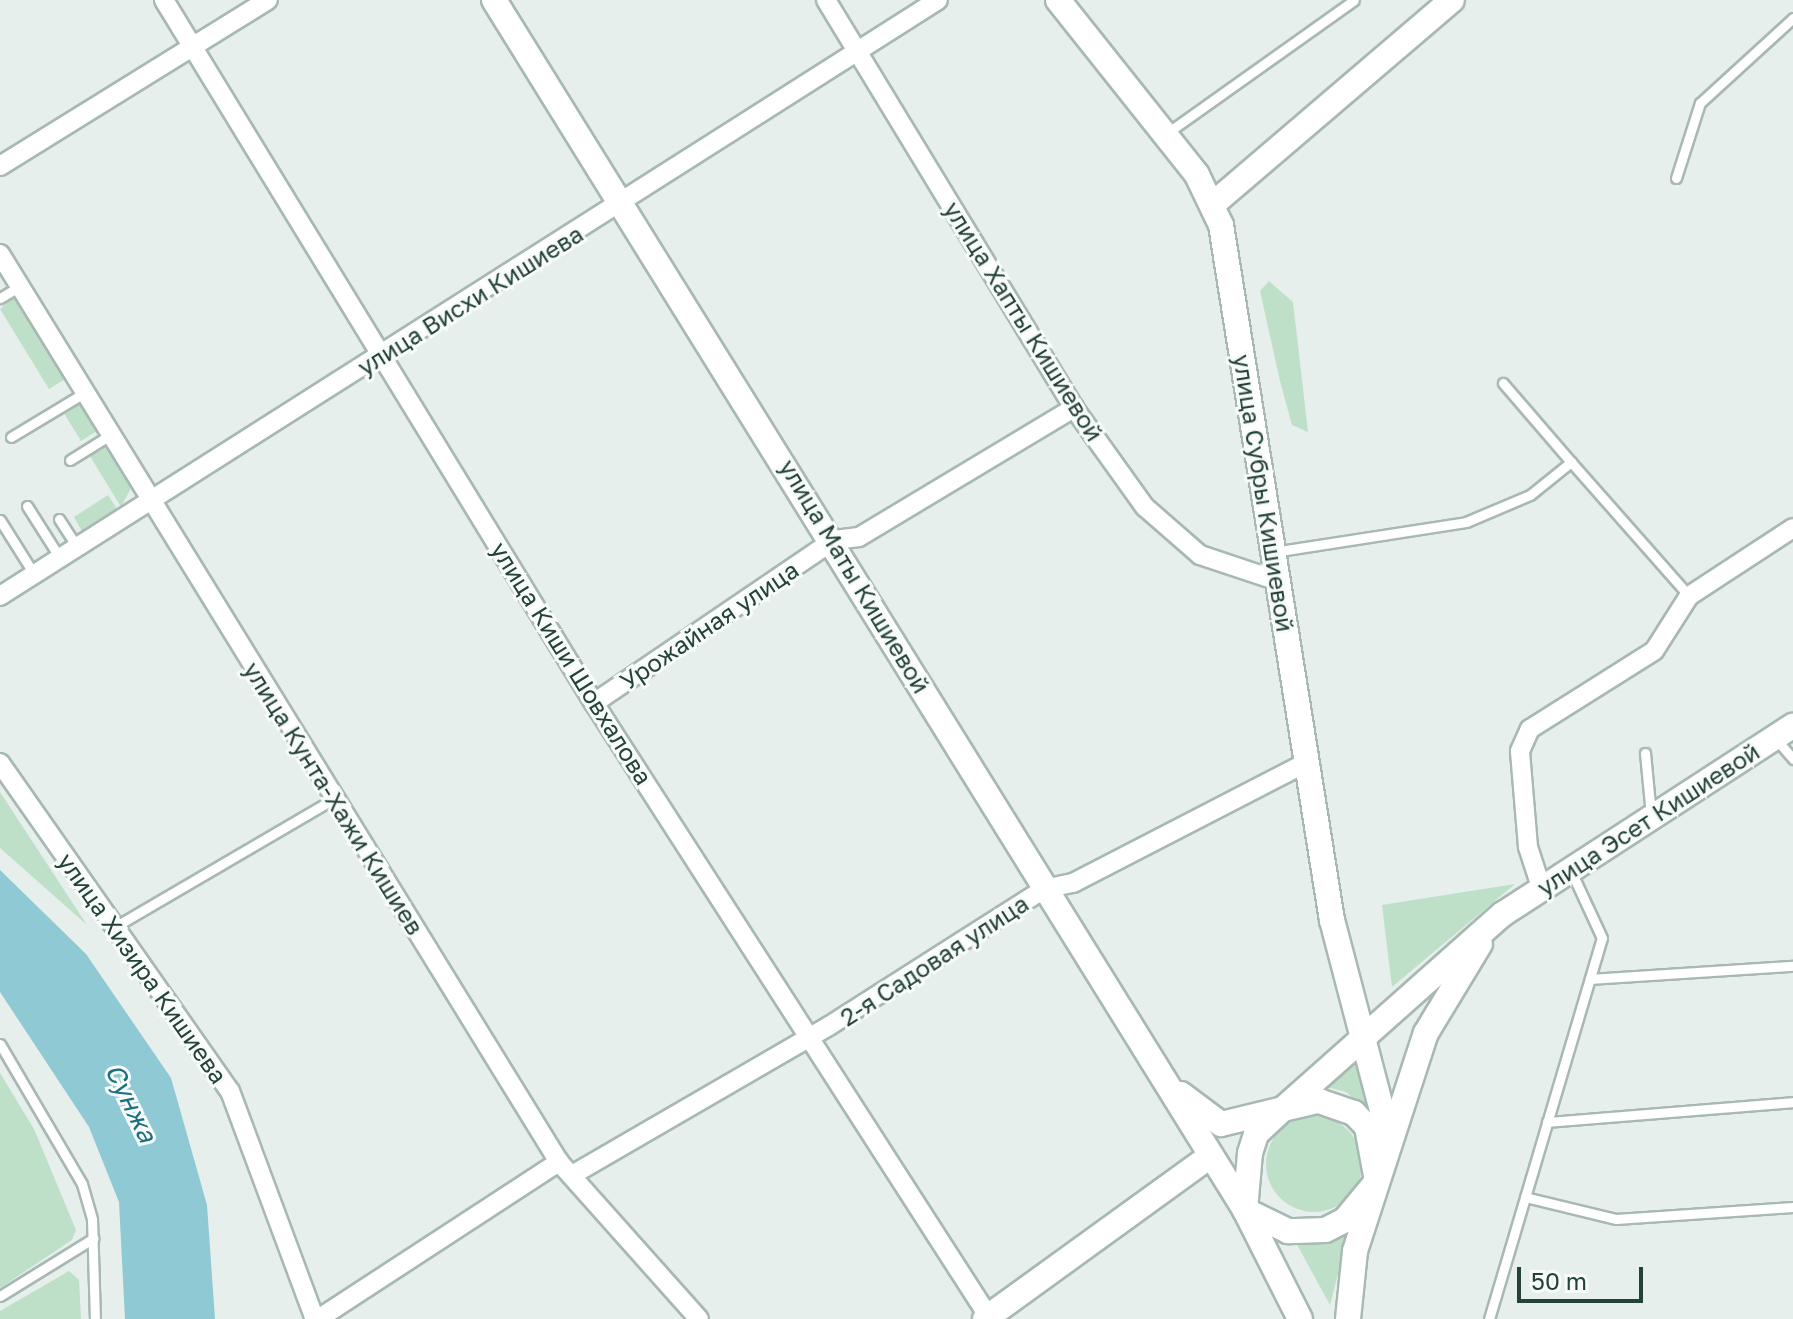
<!DOCTYPE html>
<meta charset="utf-8">
<style>
body{margin:0}
#map{position:relative;width:1793px;height:1319px;overflow:hidden;background:#e6efeb;font-family:"Golos Text",sans-serif}
div>[style]{position:absolute}
[style*='--x']{left:calc(var(--x)*1px);top:calc(var(--y)*1px);width:calc(var(--w)*1px);rotate:calc(var(--a)*1deg)}
.green>*{inset:0;background:#bfe0c8}
.round{border-radius:50%}
.water>*{inset:0;background:#8ec9d4}
.roads{filter:drop-shadow(2px 0 #a8b8b2) drop-shadow(-2px 0 #a8b8b2) drop-shadow(0 2px #a8b8b2) drop-shadow(0 -2px #a8b8b2)}
.service>*{height:9px;margin:-4.5px;padding:0 4.5px;transform-origin:4.5px;border-radius:4.5px;background:#fff}
.minor>*{height:18px;margin:-9px;padding:0 9px;transform-origin:9px;border-radius:9px;background:#fff}
.tertiary>*{height:24px;margin:-12px;padding:0 12px;transform-origin:12px;border-radius:12px;background:#fff}
.secondary>*{height:24px;margin:-12px;padding:0 12px;transform-origin:12px;border-radius:12px;background:#fff}
span{translate:-50% -50%;white-space:nowrap;text-align:center;line-height:1.15;-webkit-text-stroke:6px #f7fbf9;paint-order:stroke}
.street-label{font-size:24px;color:#24423a}
.water-label{font-size:26px;color:#1c6f80;font-style:italic}
.scale{position:absolute;left:1517px;top:1267px;width:126px;height:36px;box-sizing:border-box;border:4px solid #24423a;border-top:0;padding-left:10px;font-size:24px;line-height:28px;white-space:nowrap;color:#24423a;-webkit-text-stroke:6px #f7fbf9;paint-order:stroke}
</style>
<div id="map">
<div class="green">
<i style="clip-path:polygon(1269px 281px,1293px 302px,1308px 432px,1292px 425px,1280px 381px,1260px 291px)"></i>
<i style="clip-path:polygon(14px 297px,65px 379px,49px 389px,0 309px)"></i>
<i style="clip-path:polygon(78px 400px,97px 431px,81px 441px,62px 410px)"></i>
<i style="clip-path:polygon(106px 446px,131px 488px,121px 507px,90px 456px)"></i>
<i style="clip-path:polygon(108px 495px,117px 509px,82px 531px,74px 517px)"></i>
<i style="clip-path:polygon(0 792px,87px 925px,0 848px)"></i>
<i style="clip-path:polygon(1515px 884px,1392px 987px,1382px 905px)"></i>
<i style="clip-path:polygon(1360px 1061px,1377px 1120px,1346px 1092px,1327px 1087px)"></i>
<i style="clip-path:polygon(0 1073px,34px 1129px,76px 1230px,72px 1240px,0 1288px)"></i>
<i class="round" style="left:1266px;top:1116px;width:96px;height:96px"></i>
<i style="clip-path:polygon(1348px 1235px,1330px 1305px,1295px 1241px)"></i>
<i style="clip-path:polygon(69px 1271px,79px 1280px,81px 1319px,0 1319px,0 1311px)"></i>
</div>
<div class="water">
<i style="clip-path:polygon(0 870px,86px 954px,171px 1078px,207px 1205px,215px 1319px,125px 1319px,119px 1202px,89px 1127px,0 992px)"></i>
</div>
<div class="roads">
<div class="service">
<i style="--x:1167;--y:133;--w:229;--a:-35.4"></i>
<i style="--x:1676;--y:178;--w:79;--a:-72.3"></i>
<i style="--x:1700;--y:103;--w:126;--a:-42.4"></i>
<i style="--x:0;--y:298;--w:23;--a:-31"></i>
<i style="--x:1503;--y:383;--w:104;--a:49.3"></i>
<i style="--x:11;--y:437;--w:85;--a:-31.1"></i>
<i style="--x:70;--y:460;--w:47;--a:-32"></i>
<i style="--x:27;--y:506;--w:62;--a:57.6"></i>
<i style="--x:59;--y:519;--w:33;--a:57"></i>
<i style="--x:0;--y:520;--w:64;--a:57.8"></i>
<i style="--x:1273;--y:552;--w:195;--a:-8.8"></i>
<i style="--x:1466;--y:522;--w:69;--a:-22.9"></i>
<i style="--x:1530;--y:495;--w:53;--a:-38.8"></i>
<i style="--x:1571;--y:462;--w:179;--a:48.6"></i>
<i style="--x:1775;--y:738;--w:28;--a:49"></i>
<i style="--x:1645;--y:753;--w:62;--a:84.5"></i>
<i style="--x:116;--y:926;--w:251;--a:-30.3"></i>
<i style="--x:1590;--y:979;--w:203;--a:-3.7"></i>
<i style="--x:0;--y:1044;--w:162;--a:59.6"></i>
<i style="--x:82;--y:1184;--w:36;--a:74"></i>
<i style="--x:92;--y:1219;--w:100;--a:88.3"></i>
<i style="--x:1547;--y:1122;--w:247;--a:-4.6"></i>
<i style="--x:1525;--y:1197;--w:94;--a:13.6"></i>
<i style="--x:1616;--y:1219;--w:177;--a:-3.9"></i>
<i style="--x:0;--y:1296;--w:110;--a:-31.7"></i>
<i style="--x:1489;--y:1319;--w:397;--a:-73.5"></i>
<i style="--x:1602;--y:938;--w:74;--a:-114.8"></i>
</div>
<div class="minor">
<i style="--x:164;--y:0;--w:824;--a:58.55"></i>
<i style="--x:594;--y:703;--w:732;--a:57.26"></i>
<i style="--x:826;--y:0;--w:477;--a:58.7"></i>
<i style="--x:1074;--y:408;--w:122;--a:54.4"></i>
<i style="--x:1145;--y:507;--w:73;--a:41.1"></i>
<i style="--x:1200;--y:555;--w:82;--a:18.4"></i>
<i style="--x:0;--y:166;--w:315;--a:-31.8"></i>
<i style="--x:0;--y:254;--w:1066;--a:58.38"></i>
<i style="--x:559;--y:1162;--w:210;--a:48.3"></i>
<i style="--x:0;--y:596;--w:1111;--a:-32.43"></i>
<i style="--x:594;--y:703;--w:290;--a:-34.2"></i>
<i style="--x:834;--y:540;--w:25;--a:-7"></i>
<i style="--x:859;--y:537;--w:251;--a:-31"></i>
<i style="--x:0;--y:763;--w:401;--a:55"></i>
<i style="--x:230;--y:1091;--w:243;--a:69.6"></i>
<i style="--x:1541;--y:887;--w:42;--a:-108"></i>
<i style="--x:1528;--y:847;--w:96;--a:-94.8"></i>
<i style="--x:1520;--y:751;--w:24;--a:-66"></i>
<i style="--x:1530;--y:729;--w:146;--a:-32.2"></i>
<i style="--x:1654;--y:651;--w:65;--a:-57.5"></i>
<i style="--x:1689;--y:596;--w:124;--a:-33.2"></i>
<i style="--x:572;--y:1175;--w:297;--a:-30.1"></i>
<i style="--x:829;--y:1026;--w:255;--a:-32.5"></i>
<i style="--x:1044;--y:889;--w:30;--a:-12"></i>
<i style="--x:1073;--y:883;--w:260;--a:-27.3"></i>
<i style="--x:318;--y:1319;--w:288;--a:-33.1"></i>
</div>
<div class="tertiary">
<i style="--x:1058;--y:0;--w:223;--a:51.5"></i>
<i style="--x:1197;--y:175;--w:55;--a:64.4"></i>
<i style="--x:1221;--y:225;--w:704;--a:80.93"></i>
<i style="--x:1332;--y:920;--w:228;--a:75.3"></i>
<i style="--x:1213;--y:204;--w:314;--a:-40.5"></i>
<i style="--x:985;--y:1319;--w:276;--a:-35.9"></i>
</div>
<div class="secondary">
<i style="--x:494;--y:0;--w:1424;--a:58.17"></i>
<i style="--x:1245;--y:1210;--w:122;--a:63.2"></i>
<i style="--x:1181;--y:1094;--w:50;--a:36.9"></i>
<i style="--x:1221;--y:1124;--w:64;--a:-13.6"></i>
<i style="--x:1283;--y:1109;--w:294;--a:-41.6"></i>
<i style="--x:1503;--y:914;--w:346;--a:-33"></i>
<i style="--x:1319;--y:1101;--w:37;--a:19"></i>
<i style="--x:1354;--y:1113;--w:19;--a:47"></i>
<i style="--x:1367;--y:1127;--w:55;--a:79.5"></i>
<i style="--x:1377;--y:1181;--w:50;--a:129.4"></i>
<i style="--x:1345;--y:1220;--w:22;--a:153"></i>
<i style="--x:1325;--y:1230;--w:37;--a:178"></i>
<i style="--x:1288;--y:1231;--w:48;--a:-154"></i>
<i style="--x:1245;--y:1210;--w:57;--a:-85"></i>
<i style="--x:1250;--y:1153;--w:20;--a:-72"></i>
<i style="--x:1256;--y:1134;--w:37;--a:-43"></i>
<i style="--x:1283;--y:1109;--w:37;--a:-13"></i>
<i style="--x:1348;--y:1319;--w:68;--a:-84.1"></i>
<i style="--x:1355;--y:1251;--w:229;--a:-72"></i>
<i style="--x:1426;--y:1033;--w:104;--a:-58.8"></i>
</div>
</div>
<div class="street-label">
<span style="left:470px;top:300px;rotate:-32deg">улица Висхи Кишиева</span>
<span style="left:1024px;top:321px;rotate:58deg">улица Хапты Кишиевой</span>
<span style="left:1264px;top:493px;rotate:81deg">улица Субры Кишиевой</span>
<span style="left:855px;top:576px;rotate:59deg">улица Маты Кишиевой</span>
<span style="left:709px;top:625px;rotate:-34deg">Урожайная улица</span>
<span style="left:572px;top:663px;rotate:58deg">улица Киши Шовхалова</span>
<span style="left:334px;top:798px;rotate:58deg">улица Кунта-Хажи Кишиев</span>
<span style="left:1648px;top:819px;rotate:-33deg">улица Эсет Кишиевой</span>
<span style="left:934px;top:960px;rotate:-33deg">2-я Садовая улица</span>
<span style="left:143px;top:968px;rotate:55deg">улица Хизира Кишиева</span>
</div>
<div class="water-label">
<span style="left:131px;top:1103px;rotate:64deg">Сунжа</span>
</div>
<div class="scale">50 m</div>
</div>
